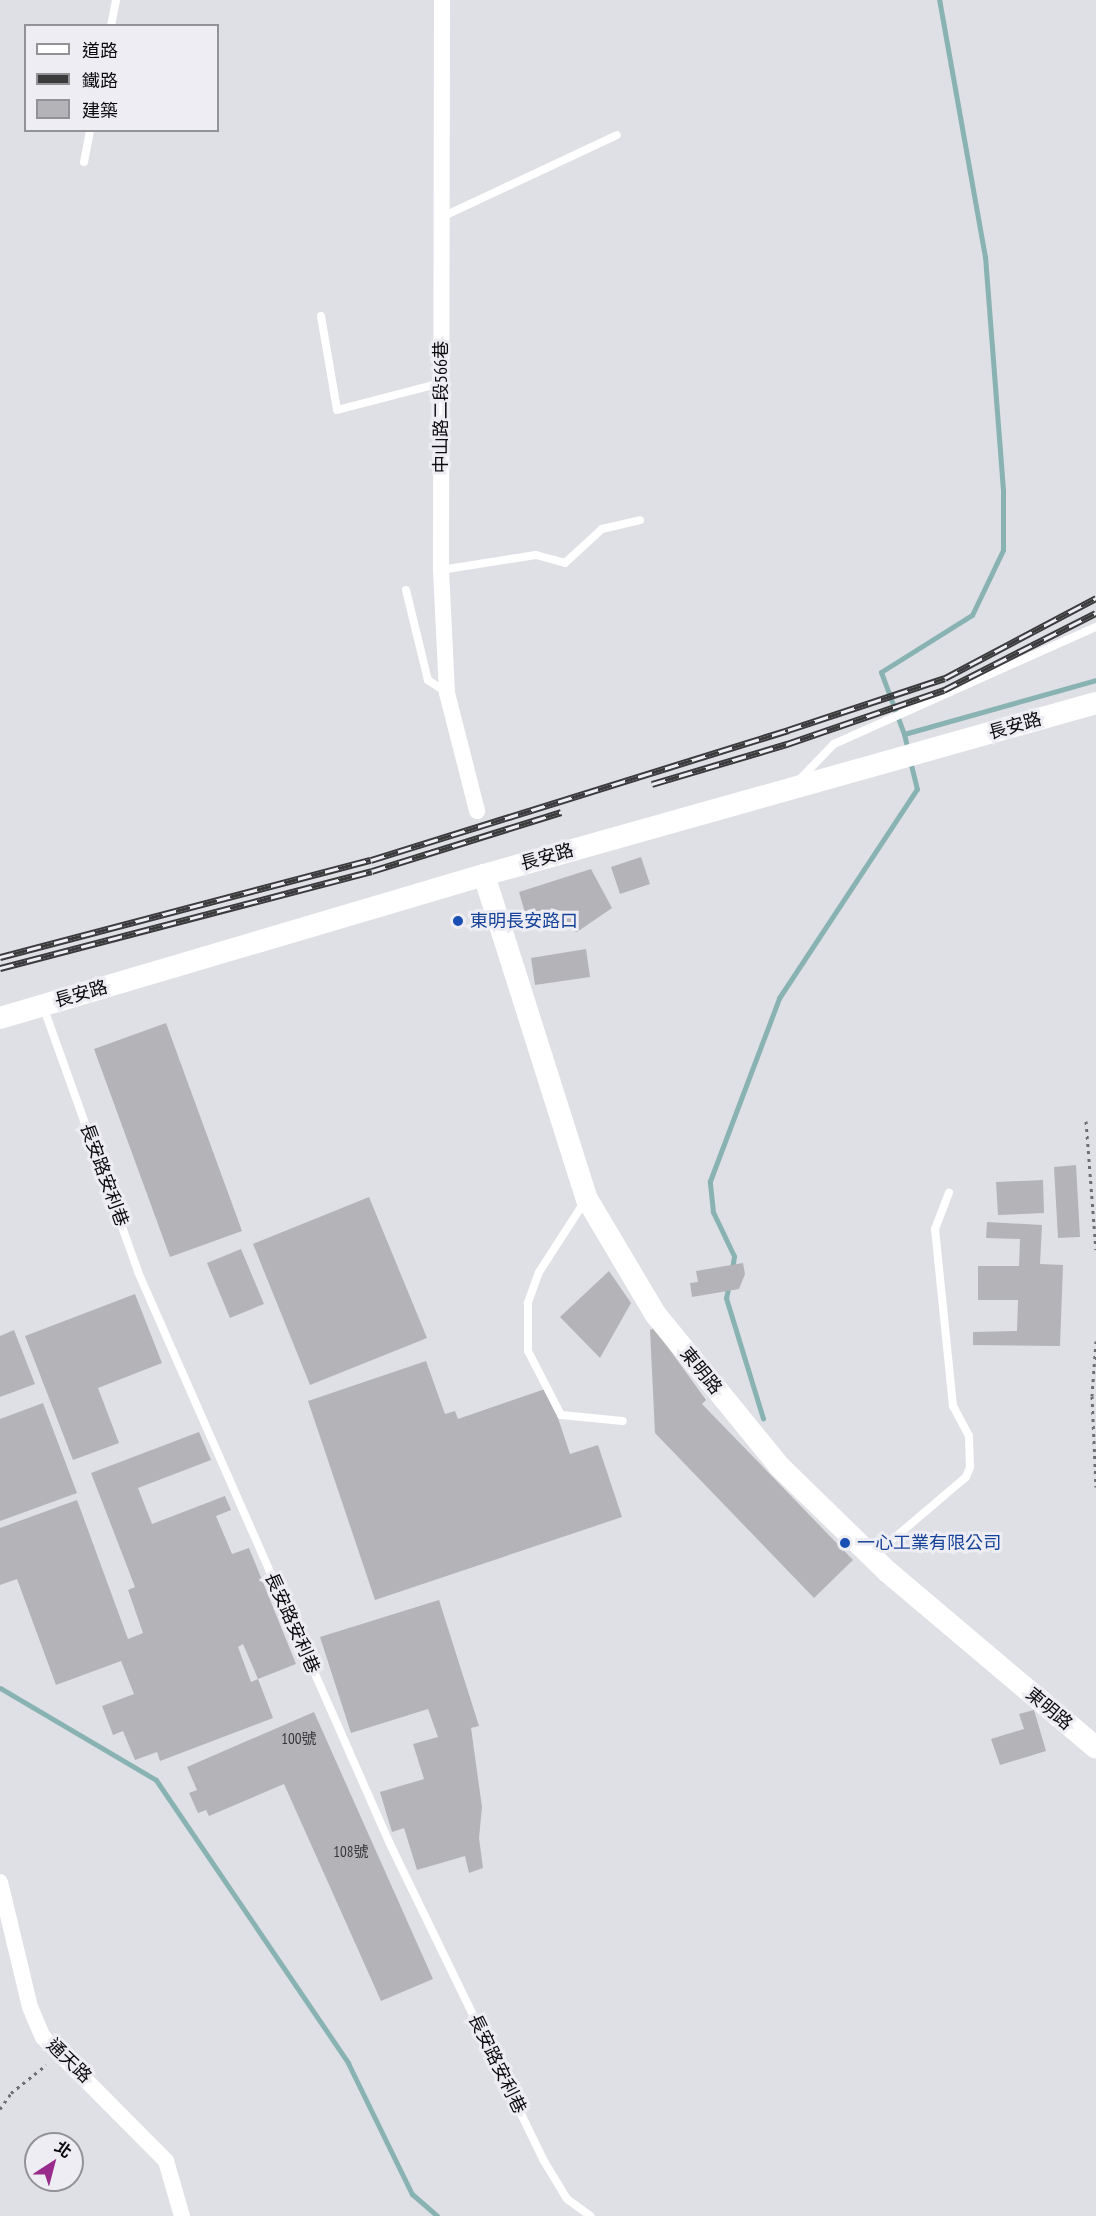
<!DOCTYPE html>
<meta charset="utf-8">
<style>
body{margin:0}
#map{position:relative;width:1096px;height:2216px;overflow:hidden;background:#dfe0e5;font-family:"PT Sans Narrow","Noto Sans TC",sans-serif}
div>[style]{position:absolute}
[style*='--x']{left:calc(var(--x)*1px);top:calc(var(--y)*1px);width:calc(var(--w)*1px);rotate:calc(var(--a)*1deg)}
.stream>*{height:5px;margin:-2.5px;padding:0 2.5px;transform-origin:2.5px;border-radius:2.5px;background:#89b2b3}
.building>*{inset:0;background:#b3b3b8}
.path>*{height:3px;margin-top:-1.5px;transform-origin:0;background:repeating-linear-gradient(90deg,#6e6e72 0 3px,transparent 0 7.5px)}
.lane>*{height:8px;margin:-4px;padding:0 4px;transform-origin:4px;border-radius:4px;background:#fff}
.street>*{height:16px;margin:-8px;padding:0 8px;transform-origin:8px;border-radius:8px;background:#fff}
.secondary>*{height:22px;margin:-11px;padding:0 11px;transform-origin:11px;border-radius:11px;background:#fff}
.rail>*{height:7px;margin-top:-3.5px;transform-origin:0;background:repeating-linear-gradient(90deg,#ededf3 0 14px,#3b3b3e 0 28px);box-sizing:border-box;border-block:2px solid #3b3b3e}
.dots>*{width:16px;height:16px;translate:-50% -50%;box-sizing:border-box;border:3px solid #ededf3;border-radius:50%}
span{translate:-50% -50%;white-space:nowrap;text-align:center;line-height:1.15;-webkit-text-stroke:6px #ededf3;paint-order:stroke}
.number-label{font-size:15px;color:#363638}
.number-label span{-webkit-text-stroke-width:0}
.street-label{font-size:18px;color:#0c0c0e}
.transit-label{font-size:18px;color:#164399}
.left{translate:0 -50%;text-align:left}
.legend{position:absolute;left:24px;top:24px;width:195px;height:108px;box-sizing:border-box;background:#ededf3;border:2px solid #939397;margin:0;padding:8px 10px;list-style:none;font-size:18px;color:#0c0c0e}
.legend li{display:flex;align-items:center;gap:12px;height:30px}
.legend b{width:30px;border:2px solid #939397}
.north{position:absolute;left:24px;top:2132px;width:60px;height:60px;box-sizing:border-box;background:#ededf3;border:2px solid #939397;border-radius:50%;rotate:36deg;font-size:16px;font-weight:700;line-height:24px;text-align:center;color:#0c0c0e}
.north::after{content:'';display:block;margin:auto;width:21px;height:27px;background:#982b8b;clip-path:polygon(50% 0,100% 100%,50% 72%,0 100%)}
</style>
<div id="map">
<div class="stream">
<i style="--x:904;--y:734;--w:66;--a:-110.4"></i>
<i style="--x:881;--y:672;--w:107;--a:-32.1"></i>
<i style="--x:972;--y:615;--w:72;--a:-64.5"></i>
<i style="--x:1003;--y:550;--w:60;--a:-90"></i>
<i style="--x:1003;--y:490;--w:234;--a:-94.4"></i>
<i style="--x:985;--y:257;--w:261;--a:-100.1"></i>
<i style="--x:908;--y:751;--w:17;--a:-103"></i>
<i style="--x:904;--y:734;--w:199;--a:-15.7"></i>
<i style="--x:732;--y:1269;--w:13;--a:-81"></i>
<i style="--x:734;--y:1256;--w:49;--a:-115.5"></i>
<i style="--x:713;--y:1212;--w:31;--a:-96"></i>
<i style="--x:710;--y:1181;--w:196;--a:-69.3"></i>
<i style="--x:779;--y:998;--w:250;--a:-56.6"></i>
<i style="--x:917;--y:789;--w:30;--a:-104"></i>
<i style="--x:729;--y:1284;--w:14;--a:102"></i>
<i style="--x:726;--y:1298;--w:126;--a:72.9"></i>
<i style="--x:0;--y:1688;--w:181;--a:30.5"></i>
<i style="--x:156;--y:1780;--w:342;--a:55.8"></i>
<i style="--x:348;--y:2063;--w:146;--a:64"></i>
<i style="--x:412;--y:2194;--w:33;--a:41"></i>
</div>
<div class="building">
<i style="clip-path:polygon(641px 857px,650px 884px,620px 894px,611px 867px)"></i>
<i style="clip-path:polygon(591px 869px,612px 908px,577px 932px,525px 913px,519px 892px)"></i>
<i style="clip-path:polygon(586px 949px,590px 977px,535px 985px,531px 958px)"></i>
<i style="clip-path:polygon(166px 1023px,242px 1231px,170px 1257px,94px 1049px)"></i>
<i style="clip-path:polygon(1076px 1165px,1080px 1237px,1058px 1238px,1054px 1167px)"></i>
<i style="clip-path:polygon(1043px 1180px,1044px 1213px,998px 1215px,996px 1182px)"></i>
<i style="clip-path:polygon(369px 1197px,427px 1338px,310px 1385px,253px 1244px)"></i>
<i style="clip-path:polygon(987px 1222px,1042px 1225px,1040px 1264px,1063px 1265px,1060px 1346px,973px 1345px,973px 1332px,1017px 1331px,1018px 1300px,978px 1300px,978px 1266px,1019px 1266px,1020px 1239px,986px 1238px)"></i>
<i style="clip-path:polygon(241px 1249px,264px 1304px,230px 1318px,207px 1263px)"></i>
<i style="clip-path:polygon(743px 1263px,745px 1274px,739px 1289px,692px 1297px,690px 1283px,698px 1282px,696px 1271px)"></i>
<i style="clip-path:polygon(609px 1271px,631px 1303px,600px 1358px,560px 1317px)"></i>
<i style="clip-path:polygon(135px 1294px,162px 1363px,98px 1388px,119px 1443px,73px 1460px,25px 1336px)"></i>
<i style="clip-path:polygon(654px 1328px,706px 1400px,702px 1404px,853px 1560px,814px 1598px,655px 1433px,650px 1330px)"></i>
<i style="clip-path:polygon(14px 1330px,35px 1384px,0 1397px,0 1336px)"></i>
<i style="clip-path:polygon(426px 1361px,445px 1414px,455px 1411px,458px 1419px,548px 1388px,570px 1454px,598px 1445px,622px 1517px,375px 1600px,308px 1401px)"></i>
<i style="clip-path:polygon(43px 1403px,77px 1493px,0 1521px,0 1419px)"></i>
<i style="clip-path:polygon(evenodd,199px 1432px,211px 1460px,138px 1488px,152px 1524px,225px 1496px,231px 1510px,216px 1516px,232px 1554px,249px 1548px,296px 1664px,258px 1679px,273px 1718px,160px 1761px,157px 1752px,135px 1760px,123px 1731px,113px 1735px,102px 1706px,134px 1694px,121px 1661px,56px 1685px,17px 1579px,0 1585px,0 1528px,77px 1500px,128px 1639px,143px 1633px,128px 1590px,135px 1587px,91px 1473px,199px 1432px,243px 1644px,258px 1679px,251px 1682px,238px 1647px,243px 1644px)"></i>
<i style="clip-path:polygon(439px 1600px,479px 1726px,471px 1728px,482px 1807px,479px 1838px,483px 1868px,469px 1873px,465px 1856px,417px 1870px,404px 1828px,392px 1832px,380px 1792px,424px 1779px,413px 1744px,438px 1737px,428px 1709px,351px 1733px,320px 1637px)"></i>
<i style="clip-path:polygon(1034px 1710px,1046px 1751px,1000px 1765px,991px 1739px,1024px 1729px,1019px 1714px)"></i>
<i style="clip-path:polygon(314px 1712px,433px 1979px,381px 2001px,284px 1784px,209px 1816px,206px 1810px,198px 1813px,189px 1793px,197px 1790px,187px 1767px)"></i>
</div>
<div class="path">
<i style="--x:1086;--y:1121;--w:129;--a:85.6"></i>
<i style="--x:1096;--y:1341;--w:55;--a:94.2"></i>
<i style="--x:1092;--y:1396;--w:91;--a:87.5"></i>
<i style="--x:0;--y:2109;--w:19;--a:-55"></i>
<i style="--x:11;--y:2093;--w:45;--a:-38.7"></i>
</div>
<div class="lane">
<i style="--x:111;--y:26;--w:26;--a:-79"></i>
<i style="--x:84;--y:162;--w:33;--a:-79"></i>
<i style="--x:442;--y:217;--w:193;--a:-25.1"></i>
<i style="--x:321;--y:316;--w:95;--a:80.3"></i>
<i style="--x:337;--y:410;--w:107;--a:-14.6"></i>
<i style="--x:441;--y:570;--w:96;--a:-9"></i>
<i style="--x:536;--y:555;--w:30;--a:15"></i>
<i style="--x:565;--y:563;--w:50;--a:-42.6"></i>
<i style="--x:602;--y:529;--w:39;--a:-13"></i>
<i style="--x:406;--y:590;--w:93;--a:76.3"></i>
<i style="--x:428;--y:680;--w:23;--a:34"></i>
<i style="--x:799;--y:780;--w:50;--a:-45.8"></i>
<i style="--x:834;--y:744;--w:287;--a:-24.1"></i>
<i style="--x:43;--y:1006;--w:282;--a:70.3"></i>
<i style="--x:138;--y:1272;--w:623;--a:66.23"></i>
<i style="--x:389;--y:1842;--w:355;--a:64.1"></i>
<i style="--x:544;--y:2161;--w:44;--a:58.8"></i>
<i style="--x:567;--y:2199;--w:29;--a:36"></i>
<i style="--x:585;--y:1201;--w:85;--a:122.9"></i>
<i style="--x:539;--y:1272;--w:33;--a:110"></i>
<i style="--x:528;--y:1303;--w:48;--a:90"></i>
<i style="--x:528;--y:1351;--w:72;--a:62.7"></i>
<i style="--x:561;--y:1415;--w:62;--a:5.5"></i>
<i style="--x:872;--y:1557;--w:123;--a:-40.4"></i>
<i style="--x:966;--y:1477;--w:11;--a:-68"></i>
<i style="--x:970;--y:1467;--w:31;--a:-92"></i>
<i style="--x:969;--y:1436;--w:34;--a:-118"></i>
<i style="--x:953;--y:1406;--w:178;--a:-95.8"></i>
<i style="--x:935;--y:1229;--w:39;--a:-69"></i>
</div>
<div class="street">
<i style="--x:442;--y:0;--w:570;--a:90.1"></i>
<i style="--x:441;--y:570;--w:123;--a:87.2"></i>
<i style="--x:447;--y:693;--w:122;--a:75.7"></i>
<i style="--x:0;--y:1882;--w:129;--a:76.5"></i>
<i style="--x:30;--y:2007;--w:33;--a:67"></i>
<i style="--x:43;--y:2037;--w:175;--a:45.2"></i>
<i style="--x:166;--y:2161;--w:57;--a:73.8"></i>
</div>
<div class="secondary">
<i style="--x:484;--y:875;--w:340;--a:72.4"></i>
<i style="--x:587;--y:1199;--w:135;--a:59.3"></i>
<i style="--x:656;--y:1315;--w:196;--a:50.8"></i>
<i style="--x:780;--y:1467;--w:151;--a:44.2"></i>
<i style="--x:888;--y:1572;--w:272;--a:40.2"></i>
<i style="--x:0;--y:1018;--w:505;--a:-16.46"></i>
<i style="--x:484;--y:875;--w:636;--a:-15.7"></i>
</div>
<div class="rail">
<i style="--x:652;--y:784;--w:141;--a:-16.5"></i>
<i style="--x:787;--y:744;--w:166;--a:-19"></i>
<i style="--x:944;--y:690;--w:170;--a:-26.9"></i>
<i style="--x:0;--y:957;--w:383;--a:-14.7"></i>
<i style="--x:371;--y:860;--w:437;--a:-17.3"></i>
<i style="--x:788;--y:730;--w:165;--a:-18.3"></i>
<i style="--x:945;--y:678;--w:171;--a:-27.9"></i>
<i style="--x:0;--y:968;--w:384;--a:-14.6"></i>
<i style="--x:372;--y:871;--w:198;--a:-17.3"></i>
</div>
<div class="dots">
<i style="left:458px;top:921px;background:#1a4fb4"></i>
<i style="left:845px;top:1543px;background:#1a4fb4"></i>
</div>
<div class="number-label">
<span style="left:299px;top:1739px">100號</span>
<span style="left:351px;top:1852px">108號</span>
</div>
<div class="street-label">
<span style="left:441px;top:407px;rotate:-90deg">中山路二段566巷</span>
<span style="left:1015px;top:726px;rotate:-16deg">長安路</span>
<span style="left:547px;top:857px;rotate:-16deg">長安路</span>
<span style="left:81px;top:994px;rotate:-16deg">長安路</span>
<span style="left:104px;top:1175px;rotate:70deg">長安路安利巷</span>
<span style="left:701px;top:1371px;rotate:51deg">東明路</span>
<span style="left:292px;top:1623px;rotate:66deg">長安路安利巷</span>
<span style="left:1049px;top:1709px;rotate:40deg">東明路</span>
<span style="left:69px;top:2061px;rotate:44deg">通天路</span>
<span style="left:497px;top:2064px;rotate:64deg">長安路安利巷</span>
</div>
<div class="transit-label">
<span class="left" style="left:470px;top:921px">東明長安路口</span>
<span class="left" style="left:857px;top:1543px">一心工業有限公司</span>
</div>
<ul class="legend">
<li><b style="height:8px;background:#fff"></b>道路</li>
<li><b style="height:8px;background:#3b3b3e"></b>鐵路</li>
<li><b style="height:16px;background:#b3b3b8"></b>建築</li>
</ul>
<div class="north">北</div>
</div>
